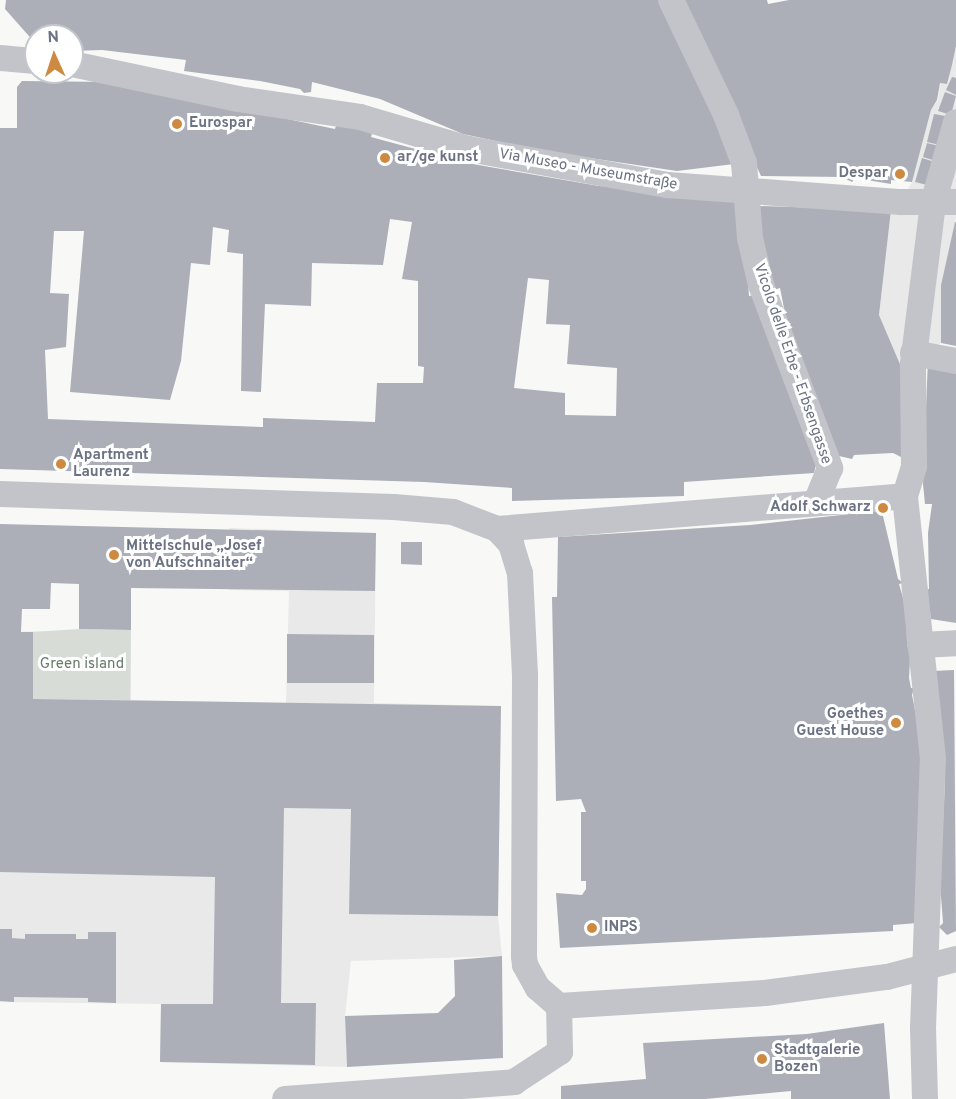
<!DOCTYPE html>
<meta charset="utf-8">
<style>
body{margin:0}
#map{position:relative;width:956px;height:1099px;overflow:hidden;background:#f8f8f6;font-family:Overpass,sans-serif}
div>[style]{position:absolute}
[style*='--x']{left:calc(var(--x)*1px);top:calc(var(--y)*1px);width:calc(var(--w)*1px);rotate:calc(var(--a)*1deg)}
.built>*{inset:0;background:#e9e9e9}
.green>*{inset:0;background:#d7ddd6}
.building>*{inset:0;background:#adafb8}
.street>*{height:26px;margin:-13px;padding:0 13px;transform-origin:13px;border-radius:13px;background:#c2c4c9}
.dots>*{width:16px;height:16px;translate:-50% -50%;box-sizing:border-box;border:3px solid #fff;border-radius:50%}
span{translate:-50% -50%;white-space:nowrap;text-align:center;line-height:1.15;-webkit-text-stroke:6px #fff;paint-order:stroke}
.poi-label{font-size:15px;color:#6b7283;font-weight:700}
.left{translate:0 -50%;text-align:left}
.right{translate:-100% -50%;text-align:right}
.street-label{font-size:15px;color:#6b7283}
.park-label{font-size:15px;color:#697b6b}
.north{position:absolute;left:24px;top:24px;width:60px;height:60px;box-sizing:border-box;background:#fff;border:2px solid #c4c7cd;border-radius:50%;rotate:357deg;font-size:16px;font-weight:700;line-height:24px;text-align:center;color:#6b7283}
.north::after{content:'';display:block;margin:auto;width:21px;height:27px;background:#ce8a41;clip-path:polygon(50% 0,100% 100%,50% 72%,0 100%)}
</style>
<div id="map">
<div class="built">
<i style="clip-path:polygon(956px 46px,956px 218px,941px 285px,941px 343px,913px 364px,899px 363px,879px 315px,891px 210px,901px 202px,912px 182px,931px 110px,938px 100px,940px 83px,947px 84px)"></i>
<i style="clip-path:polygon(229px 528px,376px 533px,374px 703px,501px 706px,498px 916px,502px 956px,351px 961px,345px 1016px,347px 1067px,160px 1062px,161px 1004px,0 1002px,0 632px,131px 630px,131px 700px,286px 703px,289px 591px,229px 590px)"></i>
</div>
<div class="green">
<i style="clip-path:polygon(79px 629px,131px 630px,130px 700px,33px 699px,33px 632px)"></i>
</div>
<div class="building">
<i style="clip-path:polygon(6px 0,660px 0,692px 60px,734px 164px,677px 171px,543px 151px,463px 134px,380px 99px,312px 82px,311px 92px,304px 93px,300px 89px,260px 81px,184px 71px,186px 60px,102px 50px,72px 51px,72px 36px,36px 36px,36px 44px,5px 9px)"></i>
<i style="clip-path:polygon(680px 0,767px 0,768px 4px,789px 0,956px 0,956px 46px,952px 65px,947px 84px,940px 83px,937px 100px,931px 110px,912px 182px,891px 180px,891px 184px,855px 178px,852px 182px,842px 177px,761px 176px)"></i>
<i style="clip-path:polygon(952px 77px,956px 78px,956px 95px,946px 90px)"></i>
<i style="clip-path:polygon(evenodd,22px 81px,111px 82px,335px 129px,338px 119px,374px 127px,371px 137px,467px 163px,599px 186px,716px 192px,742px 198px,749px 296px,761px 294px,816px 465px,814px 473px,684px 482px,684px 496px,512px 501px,512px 488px,424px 482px,0 469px,0 128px,17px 128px,17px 87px,22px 81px,390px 219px,412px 222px,402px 279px,418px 281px,418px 366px,424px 367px,423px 383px,377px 383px,375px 422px,263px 418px,263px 427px,48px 419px,45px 350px,66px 347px,69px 294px,50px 293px,54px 231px,84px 231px,70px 392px,170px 400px,181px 361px,191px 263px,210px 265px,213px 227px,229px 230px,227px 252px,243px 254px,241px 391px,261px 392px,265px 304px,311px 306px,312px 263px,383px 265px,390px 219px,22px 81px,528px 278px,549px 280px,546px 324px,570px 325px,567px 364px,617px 368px,616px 416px,565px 415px,565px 393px,514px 388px,528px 278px)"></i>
<i style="clip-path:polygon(945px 92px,956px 96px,951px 115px,938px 111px)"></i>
<i style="clip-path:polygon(934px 114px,951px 117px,944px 146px,927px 142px)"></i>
<i style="clip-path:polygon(927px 143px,943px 147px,939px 162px,923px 157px)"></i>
<i style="clip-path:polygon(922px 158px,941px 164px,935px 187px,915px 182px)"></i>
<i style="clip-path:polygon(759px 206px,891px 210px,879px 315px,905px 376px,901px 457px,893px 453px,854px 455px,852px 459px,839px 456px,787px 323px,780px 288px,770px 291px,767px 287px)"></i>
<i style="clip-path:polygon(955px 222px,956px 222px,956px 346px,941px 343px,941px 285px)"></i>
<i style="clip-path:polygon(928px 358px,956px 366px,956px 623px,931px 619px,926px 590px,929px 589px,928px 533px,932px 504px,925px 504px,923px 484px)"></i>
<i style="clip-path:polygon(877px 511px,883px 516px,898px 579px,903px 583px,899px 584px,906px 608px,907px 641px,911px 642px,909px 678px,911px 688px,914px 688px,912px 695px,921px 740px,918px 923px,893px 925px,893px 931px,560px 948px,556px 893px,582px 895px,586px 889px,586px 881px,581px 881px,581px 812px,586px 812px,581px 799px,556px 801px,552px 597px,557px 597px,558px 537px,750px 525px)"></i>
<i style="clip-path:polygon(0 524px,376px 533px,375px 591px,131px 588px,131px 630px,79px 629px,79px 584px,51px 583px,50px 609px,22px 609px,21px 632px,33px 632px,33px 699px,501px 706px,498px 916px,349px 914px,351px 809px,284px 808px,281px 1003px,316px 1003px,315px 1065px,160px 1062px,161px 1004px,213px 1004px,215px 877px,0 872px)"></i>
<i style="clip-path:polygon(401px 542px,422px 542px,422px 565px,401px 564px)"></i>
<i style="clip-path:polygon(287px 634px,374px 635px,374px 683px,287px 683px)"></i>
<i style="clip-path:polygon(954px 670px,956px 931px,947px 935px,939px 927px,943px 923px,940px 883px,945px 781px,933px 671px)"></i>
<i style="clip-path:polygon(0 929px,12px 929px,12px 938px,25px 939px,25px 934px,76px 934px,76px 939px,88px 939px,88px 932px,116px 932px,116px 1003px,88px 1002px,88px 998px,14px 997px,14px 1002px,0 1001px)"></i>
<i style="clip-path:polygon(502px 956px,503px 1058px,347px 1067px,345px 1016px,438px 1013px,455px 996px,454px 960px)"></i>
<i style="clip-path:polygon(884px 1023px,890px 1099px,791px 1099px,791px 1091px,705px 1099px,561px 1099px,561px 1086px,646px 1079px,643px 1043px,807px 1034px)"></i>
</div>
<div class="street">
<i style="--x:671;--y:0;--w:127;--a:64.4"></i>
<i style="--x:726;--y:115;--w:51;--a:69.4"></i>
<i style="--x:744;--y:163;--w:75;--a:85.4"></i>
<i style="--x:750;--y:238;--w:48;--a:76.8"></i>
<i style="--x:761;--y:285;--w:196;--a:69.3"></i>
<i style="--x:830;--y:468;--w:35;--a:112"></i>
<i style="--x:0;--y:58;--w:36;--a:5"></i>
<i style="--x:72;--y:64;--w:170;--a:11.9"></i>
<i style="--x:238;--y:99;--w:123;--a:8.4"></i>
<i style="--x:360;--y:117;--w:114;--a:16.4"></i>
<i style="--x:469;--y:149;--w:202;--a:10.3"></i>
<i style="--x:668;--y:185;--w:234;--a:4.2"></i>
<i style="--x:901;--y:202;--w:55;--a:0"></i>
<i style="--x:913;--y:353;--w:44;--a:10.5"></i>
<i style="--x:0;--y:494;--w:394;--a:1.9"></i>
<i style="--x:394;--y:507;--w:59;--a:4.8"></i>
<i style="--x:453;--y:512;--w:47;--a:21.1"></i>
<i style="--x:497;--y:529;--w:409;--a:-4.6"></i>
<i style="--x:497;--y:529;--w:21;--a:47"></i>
<i style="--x:511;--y:544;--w:30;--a:73"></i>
<i style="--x:520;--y:573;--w:103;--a:87.2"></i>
<i style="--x:525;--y:676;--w:280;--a:90.2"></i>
<i style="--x:524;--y:956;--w:9;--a:84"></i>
<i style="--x:525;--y:965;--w:26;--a:61"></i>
<i style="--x:538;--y:988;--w:28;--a:41"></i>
<i style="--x:559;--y:1006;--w:206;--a:-3.6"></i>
<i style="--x:765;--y:993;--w:123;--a:-7.5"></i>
<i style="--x:887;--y:977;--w:71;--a:-14.6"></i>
<i style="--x:920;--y:645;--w:36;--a:-3"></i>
<i style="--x:285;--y:1099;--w:230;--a:-4.2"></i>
<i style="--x:514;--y:1082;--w:55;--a:-33.1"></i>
<i style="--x:560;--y:1052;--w:46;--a:-91.2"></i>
<i style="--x:925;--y:1099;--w:71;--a:-91.6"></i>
<i style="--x:923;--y:1028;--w:269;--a:-87.9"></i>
<i style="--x:933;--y:759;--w:264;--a:-96.1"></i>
<i style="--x:905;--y:496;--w:31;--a:-73"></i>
<i style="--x:914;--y:466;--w:102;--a:-90.6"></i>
<i style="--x:913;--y:364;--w:162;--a:-82.9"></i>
<i style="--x:933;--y:203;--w:84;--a:-74.1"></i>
</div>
<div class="dots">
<i style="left:177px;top:124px;background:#ce8a41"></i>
<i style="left:385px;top:158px;background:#ce8a41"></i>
<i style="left:900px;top:174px;background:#ce8a41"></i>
<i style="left:61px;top:464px;background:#ce8a41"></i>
<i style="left:883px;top:508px;background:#ce8a41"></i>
<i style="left:114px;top:555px;background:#ce8a41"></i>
<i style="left:896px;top:723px;background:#ce8a41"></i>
<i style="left:592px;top:928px;background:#ce8a41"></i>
<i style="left:762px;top:1059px;background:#ce8a41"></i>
</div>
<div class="poi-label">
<span class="left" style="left:189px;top:124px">Eurospar</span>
<span class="left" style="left:397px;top:158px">ar/ge kunst</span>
<span class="right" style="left:888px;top:174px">Despar</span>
<span class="left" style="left:73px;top:464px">Apartment<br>Laurenz</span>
<span class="right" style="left:871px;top:508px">Adolf Schwarz</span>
<span class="left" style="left:126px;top:555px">Mittelschule „Josef<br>von Aufschnaiter“</span>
<span class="right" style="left:884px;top:723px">Goethes<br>Guest House</span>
<span class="left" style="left:604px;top:928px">INPS</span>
<span class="left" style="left:774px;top:1059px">Stadtgalerie<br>Bozen</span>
</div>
<div class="street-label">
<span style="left:588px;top:170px;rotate:10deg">Via Museo - Museumstraße</span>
<span style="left:792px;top:364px;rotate:71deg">Vicolo delle Erbe - Erbsengasse</span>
</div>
<div class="park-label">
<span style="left:82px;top:665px">Green island</span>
</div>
<div class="north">N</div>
</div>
